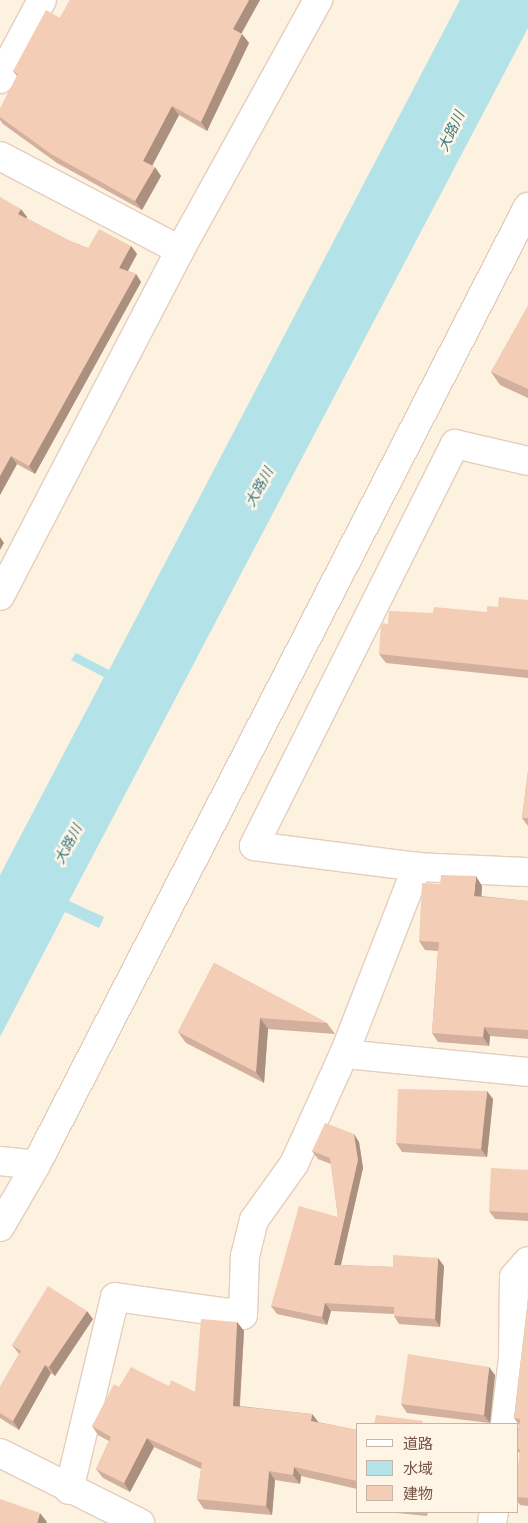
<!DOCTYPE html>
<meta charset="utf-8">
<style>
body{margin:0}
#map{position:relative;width:528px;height:1523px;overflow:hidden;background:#fdf1df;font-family:"Archivo Narrow","Noto Sans JP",sans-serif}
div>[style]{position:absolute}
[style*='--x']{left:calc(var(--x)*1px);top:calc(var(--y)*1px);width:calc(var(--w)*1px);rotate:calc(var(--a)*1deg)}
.water>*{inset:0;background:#b3e2e8}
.roads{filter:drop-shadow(1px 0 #e4cebe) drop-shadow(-1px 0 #e4cebe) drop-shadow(0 1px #e4cebe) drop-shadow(0 -1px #e4cebe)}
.street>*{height:28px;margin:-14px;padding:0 14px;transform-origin:14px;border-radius:14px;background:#fff}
.wall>*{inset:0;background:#d2b09d}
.shaded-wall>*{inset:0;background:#ab907f}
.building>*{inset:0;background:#f4cdb6}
span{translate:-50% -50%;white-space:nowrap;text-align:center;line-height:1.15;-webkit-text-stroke:5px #fff5e7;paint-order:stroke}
.water-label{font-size:14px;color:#3b7983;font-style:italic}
.legend{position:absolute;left:356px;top:1423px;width:162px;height:90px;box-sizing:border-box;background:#fff5e7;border:1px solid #c8b5a7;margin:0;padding:6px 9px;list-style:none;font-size:15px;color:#755546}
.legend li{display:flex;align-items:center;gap:10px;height:25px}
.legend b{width:25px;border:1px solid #c8b5a7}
</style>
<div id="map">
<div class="water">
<i style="clip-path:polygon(460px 0,528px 0,528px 28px,69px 901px,104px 917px,99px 928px,65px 912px,0 1037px,0 875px,104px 677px,71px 660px,76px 653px,109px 670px)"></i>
</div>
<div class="roads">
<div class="street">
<i style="--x:0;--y:79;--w:89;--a:-62"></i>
<i style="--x:0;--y:156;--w:203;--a:27.6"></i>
<i style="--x:528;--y:461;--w:75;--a:-166.9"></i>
<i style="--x:455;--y:444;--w:449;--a:116.6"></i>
<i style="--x:254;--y:846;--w:164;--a:7.3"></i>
<i style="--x:417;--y:867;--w:111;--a:2.6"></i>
<i style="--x:0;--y:596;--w:390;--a:-62.5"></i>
<i style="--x:180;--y:250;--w:286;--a:-61.1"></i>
<i style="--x:344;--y:1054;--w:185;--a:5.6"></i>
<i style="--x:0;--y:1161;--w:36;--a:6"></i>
<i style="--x:0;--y:1227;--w:72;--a:-59.9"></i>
<i style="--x:36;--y:1165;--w:1077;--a:-62.82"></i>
<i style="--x:505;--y:1424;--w:65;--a:-83"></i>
<i style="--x:513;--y:1359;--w:82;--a:-89.3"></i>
<i style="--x:514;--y:1277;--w:21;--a:-49"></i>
<i style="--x:0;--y:1453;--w:157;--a:26.6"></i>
<i style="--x:69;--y:1490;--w:198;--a:-76.6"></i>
<i style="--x:115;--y:1297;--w:129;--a:8"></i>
<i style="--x:243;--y:1315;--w:59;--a:-88.1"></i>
<i style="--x:245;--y:1256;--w:37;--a:-76"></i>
<i style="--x:254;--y:1220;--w:69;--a:-54.5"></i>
<i style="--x:294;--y:1164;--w:121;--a:-65.6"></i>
<i style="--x:344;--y:1054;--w:201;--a:-68.7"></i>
<i style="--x:492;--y:1523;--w:11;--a:-80"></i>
</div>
</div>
<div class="wall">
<i style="clip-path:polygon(70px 0,260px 0,241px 33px,249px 43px,207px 131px,179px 115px,152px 165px,161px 176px,142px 210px,57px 163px,3px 124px,0 120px,0 109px,17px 76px,13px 71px,60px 18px)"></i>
<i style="clip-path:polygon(0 197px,27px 217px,26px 218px,70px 241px,88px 248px,131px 246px,137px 254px,128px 271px,136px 274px,141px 282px,35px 474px,17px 464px,0 495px)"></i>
<i style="clip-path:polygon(528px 306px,528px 398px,500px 385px,491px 372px)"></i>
<i style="clip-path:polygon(528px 600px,528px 678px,386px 663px,379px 654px,388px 624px,433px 613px,487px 612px,498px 607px)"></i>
<i style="clip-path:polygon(528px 771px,528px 826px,522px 818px)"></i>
<i style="clip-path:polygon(482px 886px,481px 896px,528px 901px,528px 1039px,490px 1036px,489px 1046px,438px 1042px,432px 1033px,438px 951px,425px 950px,419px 941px)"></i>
<i style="clip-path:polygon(214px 963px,327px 1023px,335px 1034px,268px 1029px,264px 1083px,186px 1043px,178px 1032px)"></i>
<i style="clip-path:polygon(493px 1099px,487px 1157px,402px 1152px,396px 1143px)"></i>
<i style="clip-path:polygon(359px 1142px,363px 1168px,341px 1265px,393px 1267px,444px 1266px,440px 1327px,399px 1324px,394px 1316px,394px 1314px,331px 1311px,327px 1325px,277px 1314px,271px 1306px,338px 1217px,331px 1164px,318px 1159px,312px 1151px)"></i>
<i style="clip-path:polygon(528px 1170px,528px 1221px,495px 1219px,489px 1211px)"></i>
<i style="clip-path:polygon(528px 1299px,528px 1506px,520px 1505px,517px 1501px,517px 1475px,520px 1454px,517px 1450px,517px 1442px,519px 1425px,514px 1418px)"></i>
<i style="clip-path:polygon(93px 1319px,55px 1376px,51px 1373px,19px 1430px,0 1418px,0 1387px,19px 1354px,12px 1345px)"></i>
<i style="clip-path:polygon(237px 1322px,244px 1331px,240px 1406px,312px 1414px,318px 1422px,357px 1430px,357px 1493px,357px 1489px,301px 1476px,300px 1484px,275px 1480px,272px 1515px,204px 1509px,197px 1499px,201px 1469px,154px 1447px,130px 1492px,103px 1478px,96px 1469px,109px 1441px,98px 1435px,92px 1426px,119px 1387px,169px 1386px,195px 1392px)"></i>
<i style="clip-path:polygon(495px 1375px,490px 1423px,407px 1413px,401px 1404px)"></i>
<i style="clip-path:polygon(396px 1512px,428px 1512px,427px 1516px,397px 1513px)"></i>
</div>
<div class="shaded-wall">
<i style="clip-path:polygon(249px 0,260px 0,239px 38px,233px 29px)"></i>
<i style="clip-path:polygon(242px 34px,249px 43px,207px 131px,201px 122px)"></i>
<i style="clip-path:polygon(172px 106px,179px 115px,150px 170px,143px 161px)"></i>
<i style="clip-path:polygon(155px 167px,161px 176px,142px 210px,135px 201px)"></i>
<i style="clip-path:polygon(21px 209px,27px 217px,24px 223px,18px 214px)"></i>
<i style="clip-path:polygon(131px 246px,137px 254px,125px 276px,119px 268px)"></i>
<i style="clip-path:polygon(136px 274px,141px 282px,35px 474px,29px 466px)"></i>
<i style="clip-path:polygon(11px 456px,17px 464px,0 495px,0 476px)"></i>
<i style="clip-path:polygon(0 537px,4px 543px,0 550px)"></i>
<i style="clip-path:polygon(476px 876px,482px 886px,481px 905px,474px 896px)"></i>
<i style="clip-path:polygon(260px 1018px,268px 1029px,264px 1083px,256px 1072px)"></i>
<i style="clip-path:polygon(484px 1027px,490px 1036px,489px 1046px,483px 1037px)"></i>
<i style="clip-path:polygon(487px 1091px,493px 1099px,487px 1157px,481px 1149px)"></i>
<i style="clip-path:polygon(354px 1134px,359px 1142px,363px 1168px,339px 1273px,334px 1265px)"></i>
<i style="clip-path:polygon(438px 1258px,444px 1266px,440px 1327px,435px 1319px)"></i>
<i style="clip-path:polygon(325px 1303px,331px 1311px,327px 1325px,322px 1317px)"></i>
<i style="clip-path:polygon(87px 1311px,93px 1319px,55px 1376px,49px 1367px)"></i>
<i style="clip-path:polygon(237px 1322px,244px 1331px,239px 1415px,233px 1406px)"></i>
<i style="clip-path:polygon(45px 1365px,51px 1373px,19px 1430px,13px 1421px)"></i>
<i style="clip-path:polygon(489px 1367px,495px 1375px,490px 1423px,484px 1415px)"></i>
<i style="clip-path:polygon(312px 1414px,319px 1423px,311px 1421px)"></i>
<i style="clip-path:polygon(147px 1438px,154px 1447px,130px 1492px,124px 1483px)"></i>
<i style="clip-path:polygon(294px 1467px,301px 1476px,300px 1484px,293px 1475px)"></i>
<i style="clip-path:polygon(269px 1471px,275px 1480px,272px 1515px,266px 1506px)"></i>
<i style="clip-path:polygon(40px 1513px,47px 1522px,46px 1523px,37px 1523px)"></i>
</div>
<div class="building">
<i style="clip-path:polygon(70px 0,249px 0,233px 29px,242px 34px,201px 122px,172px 106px,143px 161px,155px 167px,135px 201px,51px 154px,0 117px,0 109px,18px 74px,13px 71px,46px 10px,60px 18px)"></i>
<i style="clip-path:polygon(0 197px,21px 209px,18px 214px,70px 241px,88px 248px,99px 229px,131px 246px,119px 268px,136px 274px,29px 466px,11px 456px,0 476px)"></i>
<i style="clip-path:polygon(528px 306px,528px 389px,491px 372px)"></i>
<i style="clip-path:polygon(499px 597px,528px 600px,528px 670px,379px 654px,381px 623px,388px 624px,389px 611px,433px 613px,434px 607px,487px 612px,487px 606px,498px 607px)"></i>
<i style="clip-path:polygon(528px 771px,528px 818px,522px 818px)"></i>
<i style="clip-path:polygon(441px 875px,476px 876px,474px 896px,528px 901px,528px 1030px,484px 1027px,483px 1037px,432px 1033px,439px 942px,419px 941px,422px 883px,440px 884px)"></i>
<i style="clip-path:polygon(214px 963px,327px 1023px,260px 1018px,256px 1072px,178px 1032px)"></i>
<i style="clip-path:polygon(398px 1089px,487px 1091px,481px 1149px,396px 1143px)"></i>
<i style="clip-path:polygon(325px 1123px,354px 1134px,358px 1160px,334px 1265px,393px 1267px,393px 1255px,438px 1258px,435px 1319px,394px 1316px,394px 1307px,325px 1303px,322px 1317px,271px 1306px,299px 1206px,338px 1217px,330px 1158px,312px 1151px)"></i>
<i style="clip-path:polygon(491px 1168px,528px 1170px,528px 1213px,489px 1211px)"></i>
<i style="clip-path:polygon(48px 1286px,87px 1311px,49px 1367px,45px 1365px,13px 1421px,0 1413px,0 1387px,21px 1351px,12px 1345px)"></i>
<i style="clip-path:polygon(528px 1299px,528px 1498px,517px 1497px,517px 1475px,520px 1449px,517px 1449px,517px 1442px,520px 1419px,514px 1418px)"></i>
<i style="clip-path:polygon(201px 1319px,237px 1322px,233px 1406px,312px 1414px,311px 1421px,357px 1430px,357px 1481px,294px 1467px,293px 1475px,269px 1471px,266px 1506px,197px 1499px,202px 1463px,147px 1438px,124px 1483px,96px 1469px,111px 1437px,92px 1426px,114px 1384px,119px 1387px,131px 1367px,169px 1386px,171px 1380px,195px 1392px)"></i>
<i style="clip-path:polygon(408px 1354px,489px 1367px,484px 1415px,401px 1404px)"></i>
<i style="clip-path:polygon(376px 1415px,423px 1421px,422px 1424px,374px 1424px)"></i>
<i style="clip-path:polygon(0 1499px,40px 1513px,37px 1523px,0 1523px)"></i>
</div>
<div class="water-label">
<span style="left:451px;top:131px;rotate:-65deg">大路川</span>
<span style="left:259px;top:487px;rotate:-61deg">大路川</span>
<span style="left:68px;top:844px;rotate:-62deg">大路川</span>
</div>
<ul class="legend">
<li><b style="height:6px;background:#fff"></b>道路</li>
<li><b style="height:14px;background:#b3e2e8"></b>水域</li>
<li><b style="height:14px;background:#f4cdb6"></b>建物</li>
</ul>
</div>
